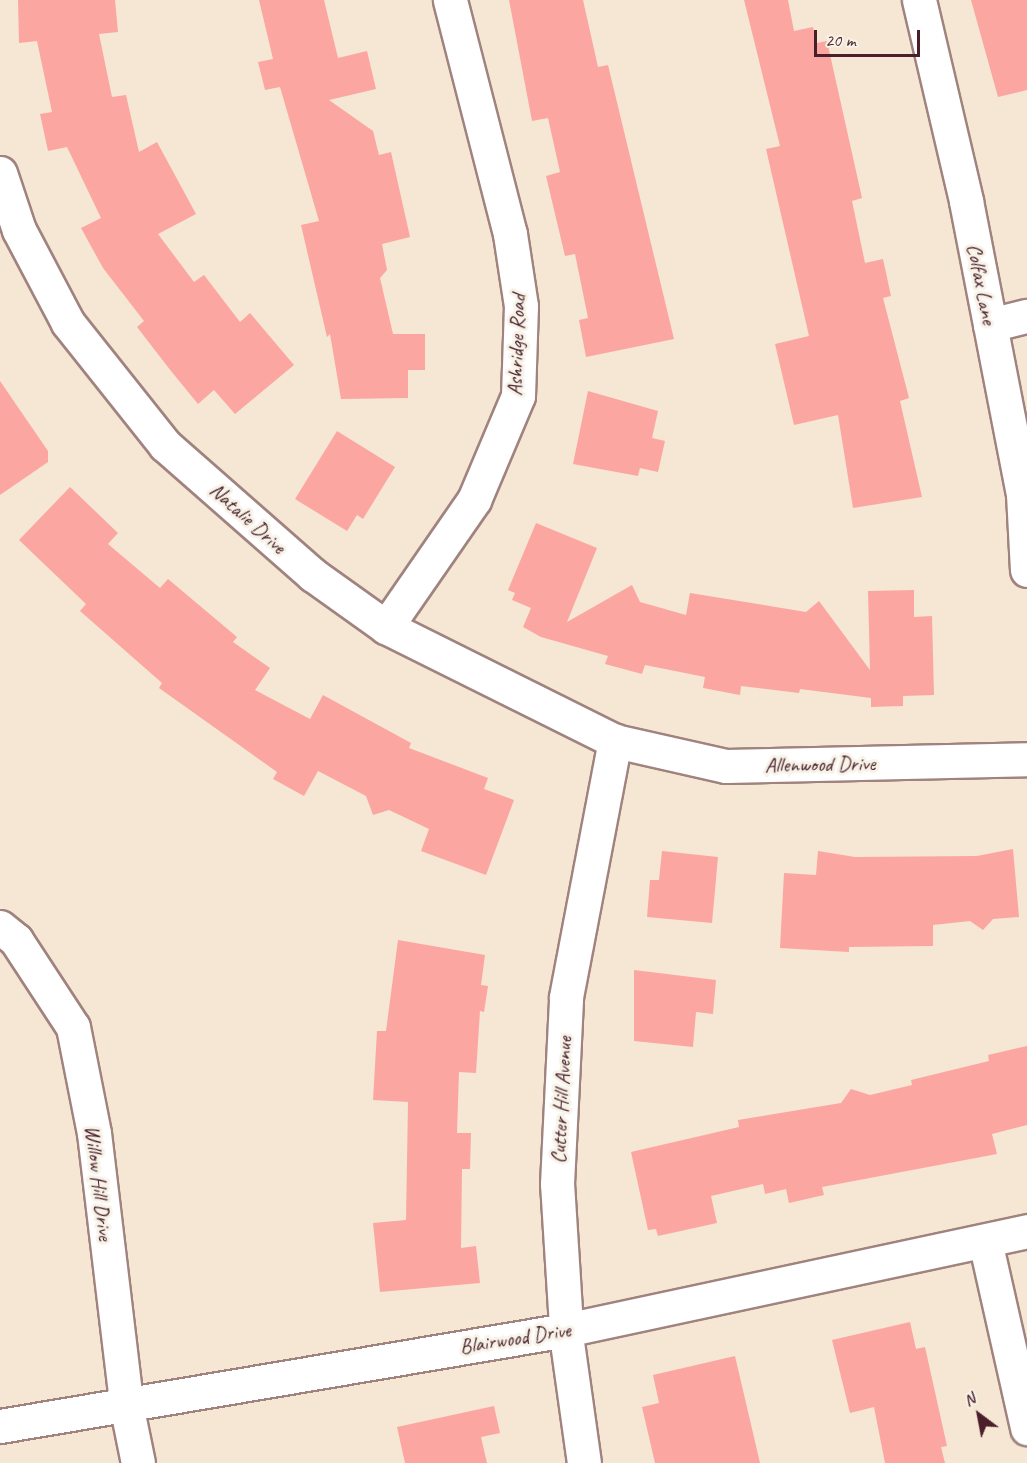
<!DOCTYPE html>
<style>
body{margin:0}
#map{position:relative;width:1027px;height:1463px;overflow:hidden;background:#f5e7d3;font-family:Caveat,sans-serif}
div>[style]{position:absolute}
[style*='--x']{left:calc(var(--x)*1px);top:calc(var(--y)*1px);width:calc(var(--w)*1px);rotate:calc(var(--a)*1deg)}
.building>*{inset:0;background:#fca6a2}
.roads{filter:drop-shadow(2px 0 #a0837f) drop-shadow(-2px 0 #a0837f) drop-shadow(0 2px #a0837f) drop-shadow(0 -2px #a0837f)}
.minor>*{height:33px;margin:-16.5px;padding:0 16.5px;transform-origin:16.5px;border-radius:16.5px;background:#fff}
span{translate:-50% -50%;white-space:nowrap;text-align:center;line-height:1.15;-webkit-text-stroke:6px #f7f3e8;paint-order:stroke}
.street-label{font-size:21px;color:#4a1f2b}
.north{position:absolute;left:949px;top:1385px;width:60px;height:60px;-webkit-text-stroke:4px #f7f3e8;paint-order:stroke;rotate:328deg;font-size:16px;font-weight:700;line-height:24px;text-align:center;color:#4a1f2b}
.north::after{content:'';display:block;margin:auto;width:21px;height:27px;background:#4a1f2b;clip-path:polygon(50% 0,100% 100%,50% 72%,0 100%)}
.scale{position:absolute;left:814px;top:30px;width:106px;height:27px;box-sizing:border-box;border:3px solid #4a1f2b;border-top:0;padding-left:8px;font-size:18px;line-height:21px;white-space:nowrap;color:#4a1f2b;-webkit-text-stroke:4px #f7f3e8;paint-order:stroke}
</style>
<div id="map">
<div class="building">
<i style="clip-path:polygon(18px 0,115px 0,118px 32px,99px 34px,112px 97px,126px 95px,139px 152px,157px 142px,196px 214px,158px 234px,194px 282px,204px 275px,240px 322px,250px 313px,294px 365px,235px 414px,214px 390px,198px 404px,171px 371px,137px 327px,144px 321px,103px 268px,81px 228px,101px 218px,67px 147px,48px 151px,40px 114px,52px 112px,37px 41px,19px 43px)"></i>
<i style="clip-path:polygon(259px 0,324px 0,338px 58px,367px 51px,376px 89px,329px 100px,373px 131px,379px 155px,391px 152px,410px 237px,382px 244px,387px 270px,380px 278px,393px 334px,425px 334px,425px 370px,408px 370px,408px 398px,341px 399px,330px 334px,327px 337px,301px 225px,319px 221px,280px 87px,265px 90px,258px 62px,273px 59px)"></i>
<i style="clip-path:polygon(509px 0,583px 0,598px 67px,608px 65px,674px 339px,586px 357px,579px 320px,588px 318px,575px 254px,565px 256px,546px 176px,560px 172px,548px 118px,532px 121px)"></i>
<i style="clip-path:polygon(744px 0,788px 0,794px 31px,813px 27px,817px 43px,827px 41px,862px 198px,852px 201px,865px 263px,883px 259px,891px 296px,883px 298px,909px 398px,900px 401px,922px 497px,853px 508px,838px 415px,794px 425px,775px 344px,809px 336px,766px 149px,780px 146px)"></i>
<i style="clip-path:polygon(971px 0,1027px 0,1027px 90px,998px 97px)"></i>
<i style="clip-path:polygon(0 381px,48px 451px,48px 462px,0 495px)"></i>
<i style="clip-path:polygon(588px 391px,658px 411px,652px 438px,665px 441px,658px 472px,640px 468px,638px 476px,573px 464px)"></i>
<i style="clip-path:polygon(337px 431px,395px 467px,363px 519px,357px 515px,347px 531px,295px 499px)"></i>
<i style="clip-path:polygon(70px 487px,118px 533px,108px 544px,160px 588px,168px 579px,237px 637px,233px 642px,270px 668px,255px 690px,310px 719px,323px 695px,411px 743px,409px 748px,488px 778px,484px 789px,514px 800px,486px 875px,421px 851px,429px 829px,389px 810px,373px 815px,366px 796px,318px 771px,304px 796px,273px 779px,277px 772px,159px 688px,162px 683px,80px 611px,86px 604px,19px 540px)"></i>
<i style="clip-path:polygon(536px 523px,597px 548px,567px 622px,632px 585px,640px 602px,686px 615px,690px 593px,806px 612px,819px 601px,870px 670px,868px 591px,914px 590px,914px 617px,932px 616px,934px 695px,903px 696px,903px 706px,871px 707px,871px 698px,800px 689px,799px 693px,741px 686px,740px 695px,703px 688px,705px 677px,645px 665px,642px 674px,605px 664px,608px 656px,541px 637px,523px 627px,531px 608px,512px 600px,515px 593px,508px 590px)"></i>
<i style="clip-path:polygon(1013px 849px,1019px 917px,993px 919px,983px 930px,970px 921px,933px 925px,933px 946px,849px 947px,849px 952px,780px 948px,784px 873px,816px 875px,818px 851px,855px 857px,977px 856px)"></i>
<i style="clip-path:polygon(662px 851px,718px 857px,712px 923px,647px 917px,650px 880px,659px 880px)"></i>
<i style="clip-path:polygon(398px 940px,485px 955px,481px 985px,488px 986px,484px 1012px,480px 1011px,476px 1073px,459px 1072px,457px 1133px,471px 1133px,470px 1169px,462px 1169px,461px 1248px,476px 1246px,480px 1283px,380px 1292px,373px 1223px,406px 1220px,408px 1102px,373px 1100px,377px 1031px,386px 1031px)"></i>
<i style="clip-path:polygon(634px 970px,716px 980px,713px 1014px,696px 1012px,693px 1047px,634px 1041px)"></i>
<i style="clip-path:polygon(1027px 1046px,1027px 1125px,992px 1134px,997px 1154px,822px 1187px,824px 1195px,789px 1203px,786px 1189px,765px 1194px,763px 1184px,711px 1196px,717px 1223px,658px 1236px,656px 1229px,648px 1230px,631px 1152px,739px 1127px,738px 1120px,841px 1103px,851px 1089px,870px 1095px,912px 1085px,911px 1080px,989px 1061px,988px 1055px)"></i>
<i style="clip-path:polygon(910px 1322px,916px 1349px,925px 1347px,947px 1446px,941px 1447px,945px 1463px,885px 1463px,874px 1407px,850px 1413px,832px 1340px)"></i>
<i style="clip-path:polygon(735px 1356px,760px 1463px,655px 1463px,642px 1407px,659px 1403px,653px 1375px)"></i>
<i style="clip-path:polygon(494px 1406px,500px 1433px,481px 1437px,487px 1463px,405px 1463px,397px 1427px)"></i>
</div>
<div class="roads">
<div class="minor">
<i style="--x:919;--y:0;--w:206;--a:76.8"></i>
<i style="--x:966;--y:201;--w:298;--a:79"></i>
<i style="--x:1023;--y:494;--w:76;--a:87"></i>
<i style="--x:0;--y:173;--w:60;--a:71.6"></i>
<i style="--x:19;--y:230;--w:105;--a:62.2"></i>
<i style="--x:68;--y:323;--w:156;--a:51.5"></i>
<i style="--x:165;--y:445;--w:197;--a:41.3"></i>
<i style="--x:313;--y:575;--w:90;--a:35.5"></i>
<i style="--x:386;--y:627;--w:256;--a:26.5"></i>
<i style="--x:615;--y:741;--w:114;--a:12.7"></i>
<i style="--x:726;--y:766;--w:301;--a:-1.3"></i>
<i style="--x:990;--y:325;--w:38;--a:-14"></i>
<i style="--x:386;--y:627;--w:155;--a:-55.3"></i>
<i style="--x:474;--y:500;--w:113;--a:-67.1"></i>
<i style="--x:518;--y:396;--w:90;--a:-88.1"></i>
<i style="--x:521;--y:306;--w:73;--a:-98.7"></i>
<i style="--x:510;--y:234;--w:242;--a:-104.4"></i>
<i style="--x:0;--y:927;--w:21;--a:39"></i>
<i style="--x:16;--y:940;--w:104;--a:56.8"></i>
<i style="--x:73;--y:1027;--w:108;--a:78.8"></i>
<i style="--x:94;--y:1133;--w:278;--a:83.2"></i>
<i style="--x:127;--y:1409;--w:55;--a:78.5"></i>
<i style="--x:985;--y:1241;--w:192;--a:77.3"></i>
<i style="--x:0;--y:1426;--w:574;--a:-9.63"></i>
<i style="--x:566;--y:1330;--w:472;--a:-12.1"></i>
<i style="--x:584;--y:1463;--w:122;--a:-98"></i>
<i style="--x:567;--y:1342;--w:158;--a:-93.6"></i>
<i style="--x:557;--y:1184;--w:187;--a:-87.2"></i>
<i style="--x:566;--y:997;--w:261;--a:-79.2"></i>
</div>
</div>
<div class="street-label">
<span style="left:982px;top:284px;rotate:79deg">Colfax Lane</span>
<span style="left:516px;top:345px;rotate:-88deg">Ashridge Road</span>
<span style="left:248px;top:518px;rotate:42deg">Natalie Drive</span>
<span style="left:820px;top:764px;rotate:-1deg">Allenwood Drive</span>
<span style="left:561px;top:1100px;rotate:-87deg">Cutter Hill Avenue</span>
<span style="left:99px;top:1183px;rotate:83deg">Willow Hill Drive</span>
<span style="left:515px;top:1338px;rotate:-9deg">Blairwood Drive</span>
</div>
<div class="north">N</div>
<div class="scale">20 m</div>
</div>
